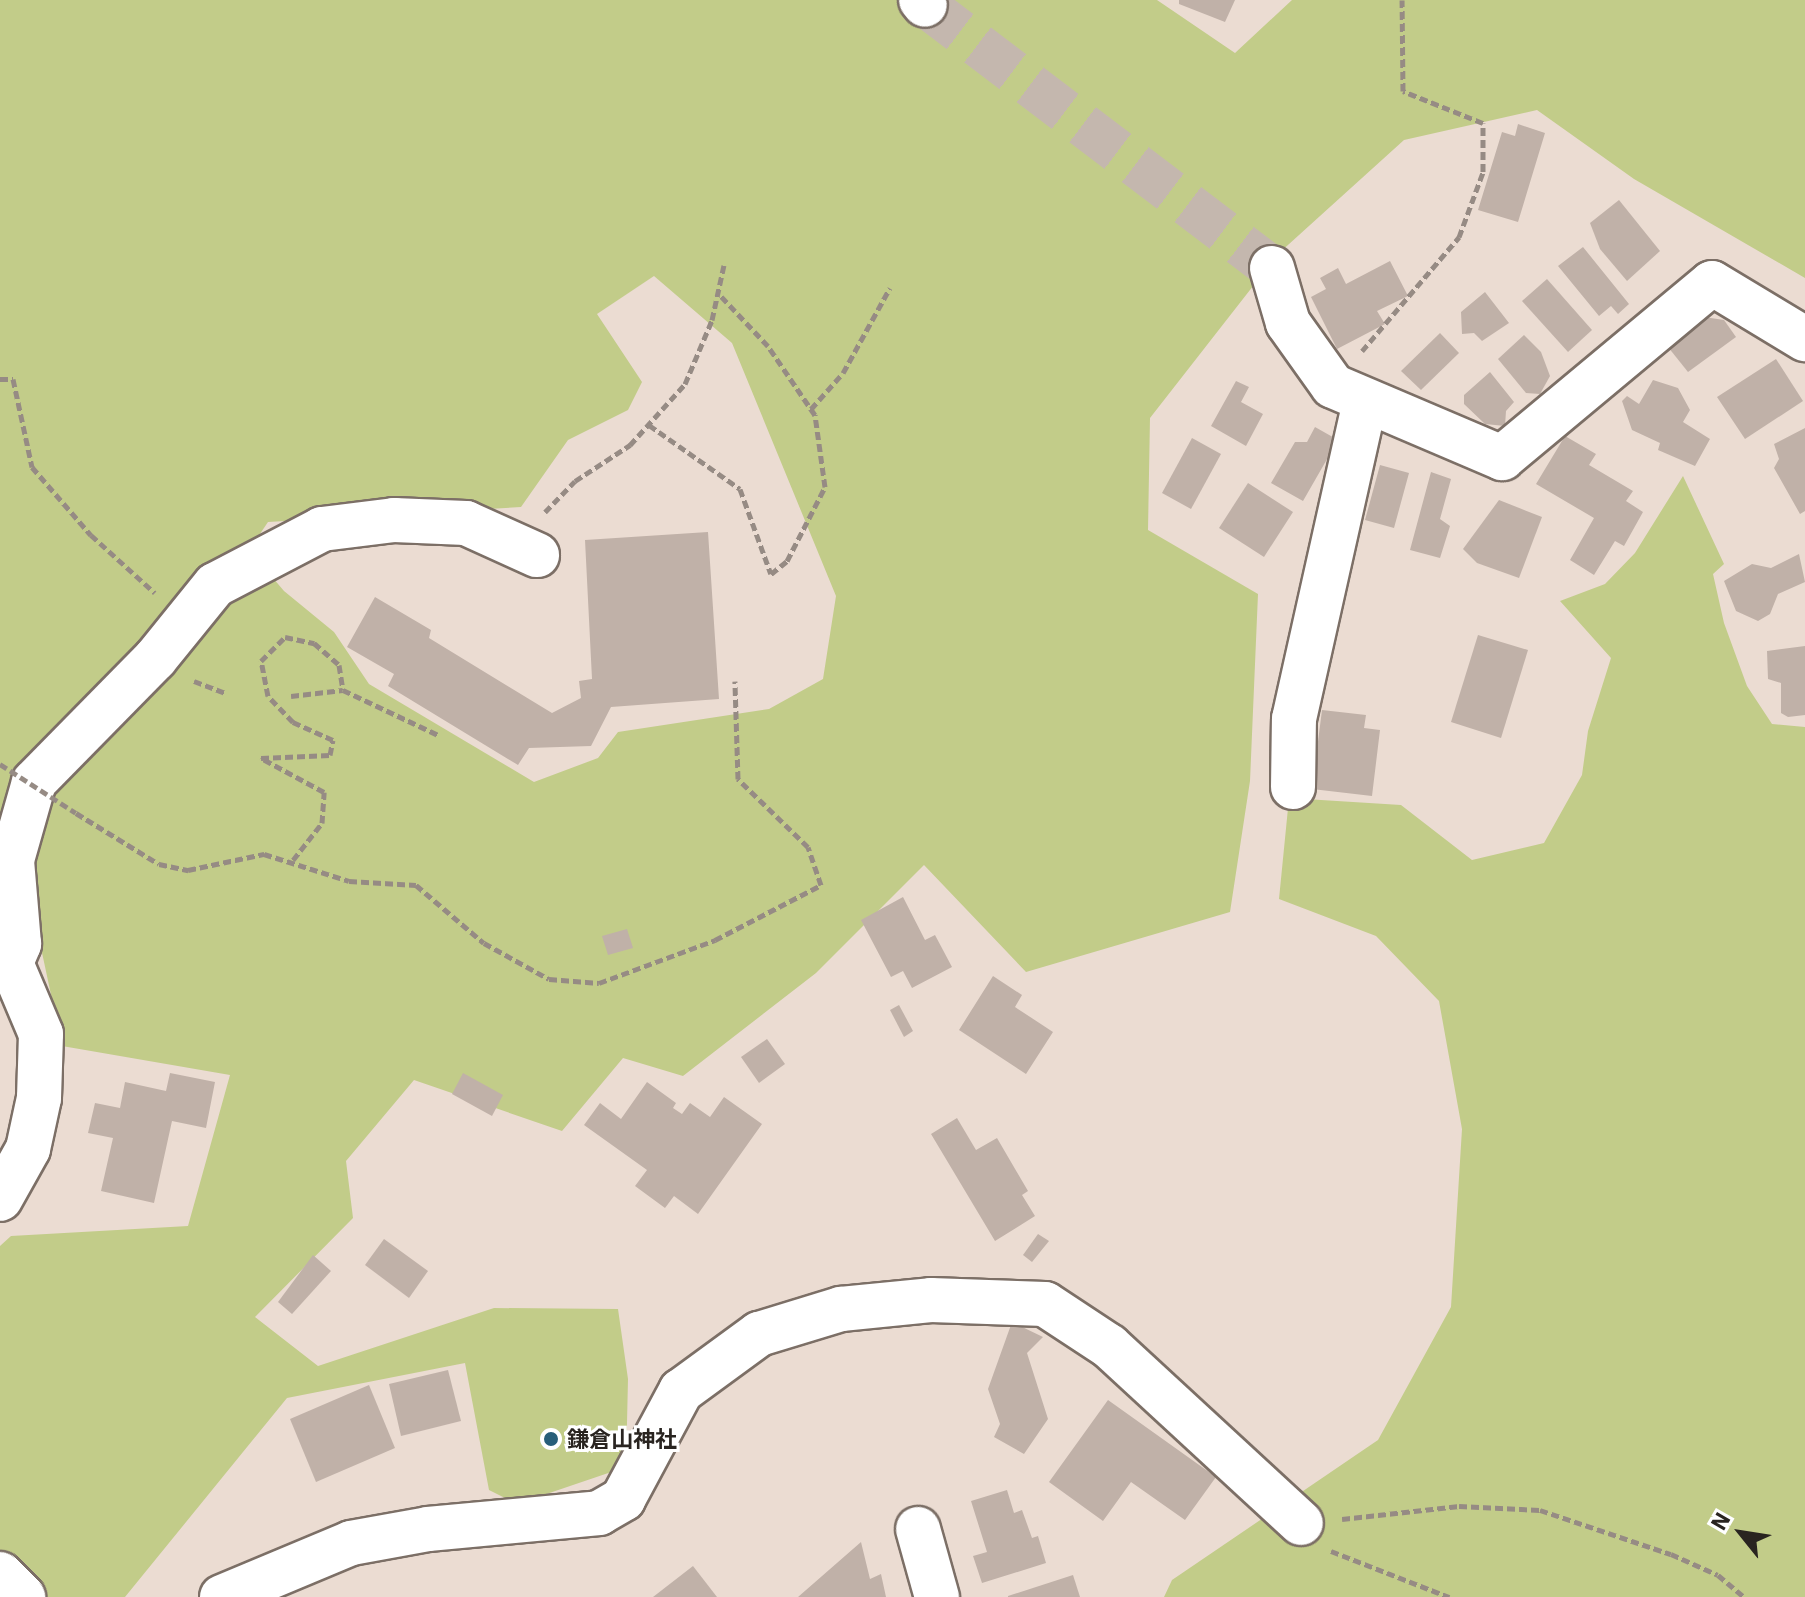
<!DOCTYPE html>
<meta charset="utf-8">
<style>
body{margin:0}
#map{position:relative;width:1805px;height:1597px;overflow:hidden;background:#ebdcd2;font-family:"IBM Plex Sans","Noto Sans JP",sans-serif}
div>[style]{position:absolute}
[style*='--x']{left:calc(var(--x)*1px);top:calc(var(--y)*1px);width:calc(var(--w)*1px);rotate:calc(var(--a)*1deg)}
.green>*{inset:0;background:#c2cc89}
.building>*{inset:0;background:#c0b1a8}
.minor-tunnel>*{height:44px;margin-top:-22px;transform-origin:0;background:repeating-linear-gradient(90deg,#c4b7ae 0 44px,transparent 0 66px)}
.path>*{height:5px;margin-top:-2.5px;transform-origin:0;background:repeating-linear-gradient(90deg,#968b84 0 8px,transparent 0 12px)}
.roads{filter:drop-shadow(2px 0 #7c6f66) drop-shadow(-2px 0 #7c6f66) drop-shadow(0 2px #7c6f66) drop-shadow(0 -2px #7c6f66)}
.minor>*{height:44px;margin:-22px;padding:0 22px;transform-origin:22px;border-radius:22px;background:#fff}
.path-bridge>*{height:5px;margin-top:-2.5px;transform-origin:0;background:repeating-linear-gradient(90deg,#968b84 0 8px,transparent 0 12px)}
.dots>*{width:22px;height:22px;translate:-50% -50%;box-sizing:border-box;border:4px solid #fff;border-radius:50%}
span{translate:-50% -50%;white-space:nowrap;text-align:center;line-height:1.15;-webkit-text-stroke:6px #fff;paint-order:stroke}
.poi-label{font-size:22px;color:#292420;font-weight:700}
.left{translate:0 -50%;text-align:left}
.north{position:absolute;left:1701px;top:1493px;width:80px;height:80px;-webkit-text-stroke:6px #fff;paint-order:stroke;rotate:300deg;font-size:22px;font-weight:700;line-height:32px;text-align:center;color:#292420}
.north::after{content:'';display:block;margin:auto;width:28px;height:36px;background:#292420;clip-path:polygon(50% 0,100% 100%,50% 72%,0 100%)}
</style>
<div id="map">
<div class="green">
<i style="clip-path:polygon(evenodd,0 0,1157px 0,1235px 53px,1292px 0,1805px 0,1805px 278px,1634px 179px,1537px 110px,1404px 140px,1278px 254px,1150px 418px,1148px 530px,1258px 594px,1250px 781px,1230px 912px,1026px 972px,924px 865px,816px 973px,683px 1076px,623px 1058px,562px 1131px,414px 1080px,346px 1161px,353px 1218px,255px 1317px,318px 1366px,494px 1308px,618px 1309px,628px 1379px,626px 1467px,517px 1504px,489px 1490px,465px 1363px,287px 1398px,125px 1597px,0 1597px,0 1246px,11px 1236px,188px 1226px,230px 1075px,62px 1046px,41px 948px,0 929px,0 0,654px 276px,732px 343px,836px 596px,823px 679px,769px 709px,618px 732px,598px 758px,534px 782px,369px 684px,334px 632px,284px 591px,249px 550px,268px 522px,521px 507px,568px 440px,628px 410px,642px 382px,597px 314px,654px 276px)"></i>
<i style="clip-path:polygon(1683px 476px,1724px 564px,1713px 574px,1724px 623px,1747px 686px,1772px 724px,1805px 727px,1805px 1597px,1164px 1597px,1172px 1580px,1378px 1440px,1451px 1307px,1462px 1129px,1439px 1001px,1376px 936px,1279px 899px,1289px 798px,1401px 805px,1472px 860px,1544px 843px,1582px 775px,1588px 731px,1611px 658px,1560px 601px,1605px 584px,1635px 553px)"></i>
</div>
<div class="building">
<i style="clip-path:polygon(1179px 0,1235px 0,1225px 22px,1179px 4px)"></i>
<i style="clip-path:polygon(1518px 124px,1545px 133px,1518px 222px,1478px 210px,1502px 132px,1515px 136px)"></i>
<i style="clip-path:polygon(1619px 200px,1660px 251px,1627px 281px,1600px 249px,1590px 223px)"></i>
<i style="clip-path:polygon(1583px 247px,1629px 304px,1618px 314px,1611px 306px,1599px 316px,1558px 266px)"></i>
<i style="clip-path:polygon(1390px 261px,1408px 296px,1377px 311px,1385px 324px,1337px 349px,1311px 297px,1326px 289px,1320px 278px,1338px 268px,1346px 284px)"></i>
<i style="clip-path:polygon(1547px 279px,1592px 330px,1568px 352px,1522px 301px)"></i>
<i style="clip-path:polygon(1485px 292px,1509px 323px,1482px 341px,1474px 333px,1462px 334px,1461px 312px)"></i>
<i style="clip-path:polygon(1704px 317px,1724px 320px,1736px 337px,1688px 372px,1668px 347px)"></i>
<i style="clip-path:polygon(1440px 333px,1459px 353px,1421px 390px,1401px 371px)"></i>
<i style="clip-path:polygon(1524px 335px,1541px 352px,1550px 376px,1540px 394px,1526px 393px,1498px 359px)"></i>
<i style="clip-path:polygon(1776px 359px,1803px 401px,1745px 439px,1717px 397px)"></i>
<i style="clip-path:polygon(1490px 372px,1514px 402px,1506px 411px,1505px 426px,1485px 424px,1464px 404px,1464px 395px)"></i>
<i style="clip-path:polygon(1653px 380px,1678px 388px,1690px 410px,1683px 422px,1710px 439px,1695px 466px,1658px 450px,1660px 443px,1632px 430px,1622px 401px,1627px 396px,1639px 404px)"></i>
<i style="clip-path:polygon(1236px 381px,1249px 387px,1241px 402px,1263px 414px,1246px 446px,1211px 426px)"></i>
<i style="clip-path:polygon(1315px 427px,1338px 440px,1303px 501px,1271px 483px,1295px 442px,1307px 442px)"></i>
<i style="clip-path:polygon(1805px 428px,1805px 511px,1800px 514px,1774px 468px,1779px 459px,1774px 444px)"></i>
<i style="clip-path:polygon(1565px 436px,1596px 454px,1589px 465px,1633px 491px,1626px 501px,1643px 512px,1624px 546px,1615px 541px,1594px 575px,1570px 560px,1594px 518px,1536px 484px)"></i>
<i style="clip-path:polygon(1192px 438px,1221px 454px,1191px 509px,1162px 493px)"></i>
<i style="clip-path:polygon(1380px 465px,1409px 473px,1394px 528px,1365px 520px)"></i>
<i style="clip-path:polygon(1431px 472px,1451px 479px,1440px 519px,1450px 526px,1440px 558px,1410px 550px)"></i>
<i style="clip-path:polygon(1248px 483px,1293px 512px,1264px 557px,1219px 528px)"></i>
<i style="clip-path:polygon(1499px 500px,1542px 517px,1519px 578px,1477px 563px,1463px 549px)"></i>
<i style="clip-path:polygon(708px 532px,719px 699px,611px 707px,591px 746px,529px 748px,518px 765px,388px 686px,394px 674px,347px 647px,375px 597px,431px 630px,429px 638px,552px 713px,581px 698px,579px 681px,592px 679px,585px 540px)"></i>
<i style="clip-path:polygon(1799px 554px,1805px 582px,1778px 594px,1770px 614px,1758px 621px,1736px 611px,1724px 581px,1752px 564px,1771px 568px)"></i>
<i style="clip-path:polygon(1478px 635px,1528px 650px,1501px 738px,1451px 722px)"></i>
<i style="clip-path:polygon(1805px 646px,1805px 715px,1788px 717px,1781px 713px,1781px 683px,1768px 679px,1767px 651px)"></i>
<i style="clip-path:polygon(1322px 710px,1366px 715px,1364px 728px,1380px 730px,1372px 796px,1312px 789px)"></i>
<i style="clip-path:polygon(903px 897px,925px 940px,935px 935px,952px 967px,912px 988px,903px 971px,891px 977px,861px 920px)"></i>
<i style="clip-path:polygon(627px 929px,633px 948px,608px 955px,602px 936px)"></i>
<i style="clip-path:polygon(993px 976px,1022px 995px,1015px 1007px,1053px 1032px,1026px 1074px,959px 1030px)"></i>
<i style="clip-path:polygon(899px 1005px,913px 1031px,904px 1037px,890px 1010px)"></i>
<i style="clip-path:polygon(767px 1039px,785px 1064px,759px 1083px,741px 1057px)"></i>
<i style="clip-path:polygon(170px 1073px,215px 1082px,206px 1128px,172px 1121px,154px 1203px,101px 1191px,113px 1138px,88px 1133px,95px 1103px,120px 1108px,125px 1082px,166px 1091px)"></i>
<i style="clip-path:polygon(463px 1073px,503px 1095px,492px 1116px,452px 1094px)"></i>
<i style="clip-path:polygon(647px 1082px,676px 1103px,673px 1108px,682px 1114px,690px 1103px,710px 1117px,724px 1097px,762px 1124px,698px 1214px,674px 1196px,665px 1208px,635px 1186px,647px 1170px,584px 1125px,600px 1103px,621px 1119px)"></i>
<i style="clip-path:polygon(957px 1118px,976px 1150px,997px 1138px,1028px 1191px,1022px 1195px,1035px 1216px,995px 1241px,931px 1134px)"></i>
<i style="clip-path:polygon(1038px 1234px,1049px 1241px,1032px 1262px,1023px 1255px)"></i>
<i style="clip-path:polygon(384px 1239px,428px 1271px,409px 1298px,365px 1265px)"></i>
<i style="clip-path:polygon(313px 1255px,331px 1271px,292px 1314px,278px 1302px)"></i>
<i style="clip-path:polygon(1012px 1322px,1043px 1337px,1027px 1353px,1048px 1419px,1024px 1454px,994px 1437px,1000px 1424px,988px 1389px)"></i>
<i style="clip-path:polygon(448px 1370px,461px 1421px,401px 1436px,389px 1384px)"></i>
<i style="clip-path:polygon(369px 1385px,395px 1448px,316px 1482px,290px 1419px)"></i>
<i style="clip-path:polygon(1108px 1400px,1216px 1477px,1185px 1520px,1131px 1482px,1103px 1521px,1049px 1482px)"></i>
<i style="clip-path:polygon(1007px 1490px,1014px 1513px,1022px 1510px,1032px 1538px,1038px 1536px,1046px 1563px,982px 1583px,973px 1556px,987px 1552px,971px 1501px)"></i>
<i style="clip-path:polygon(861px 1542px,870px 1579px,881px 1574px,886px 1597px,798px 1597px)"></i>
<i style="clip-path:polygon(693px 1566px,717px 1597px,653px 1597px)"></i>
<i style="clip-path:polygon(1073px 1575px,1080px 1597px,1008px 1597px,1008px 1596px)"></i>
</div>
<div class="minor-tunnel">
<i style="--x:925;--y:5;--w:435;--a:37.2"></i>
</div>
<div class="path">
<i style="--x:1362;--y:351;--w:150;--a:-49.6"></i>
<i style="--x:1459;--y:237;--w:69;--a:-69.7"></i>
<i style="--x:1483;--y:172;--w:49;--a:-90"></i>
<i style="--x:1483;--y:123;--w:86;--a:-158.2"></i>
<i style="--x:1403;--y:91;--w:91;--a:-90.6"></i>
<i style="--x:0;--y:379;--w:13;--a:0"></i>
<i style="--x:13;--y:379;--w:90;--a:77.8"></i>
<i style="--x:32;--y:467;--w:90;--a:49.1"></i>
<i style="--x:91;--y:535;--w:86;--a:42.2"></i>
<i style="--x:811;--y:409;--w:48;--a:-48.4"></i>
<i style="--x:843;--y:373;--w:97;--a:-61.1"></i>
<i style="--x:649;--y:425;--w:111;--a:35.1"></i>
<i style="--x:740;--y:489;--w:90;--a:70"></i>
<i style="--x:771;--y:574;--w:21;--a:-39"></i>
<i style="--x:787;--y:561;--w:83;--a:-62.8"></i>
<i style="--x:825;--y:487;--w:73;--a:-97.9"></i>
<i style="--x:815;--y:415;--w:83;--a:-124.3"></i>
<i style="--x:768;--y:346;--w:73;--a:-133.3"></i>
<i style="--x:545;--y:512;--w:43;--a:-45.9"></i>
<i style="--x:575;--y:481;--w:66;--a:-33.2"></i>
<i style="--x:630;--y:445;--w:82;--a:-48"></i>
<i style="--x:685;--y:384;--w:69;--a:-67.1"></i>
<i style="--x:712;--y:320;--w:56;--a:-77.7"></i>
<i style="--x:194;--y:681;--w:34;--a:21"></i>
<i style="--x:291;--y:696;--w:52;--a:-6.6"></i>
<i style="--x:343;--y:690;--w:105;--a:25.3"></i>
<i style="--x:76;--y:813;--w:97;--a:31.6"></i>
<i style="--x:159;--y:864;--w:30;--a:12"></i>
<i style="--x:188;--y:870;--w:78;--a:-11.9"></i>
<i style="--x:264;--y:854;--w:89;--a:17.6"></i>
<i style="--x:349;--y:881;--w:67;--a:3.4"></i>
<i style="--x:416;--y:885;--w:89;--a:40.5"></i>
<i style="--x:484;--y:943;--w:74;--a:29"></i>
<i style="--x:549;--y:979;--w:50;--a:4.6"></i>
<i style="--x:599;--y:983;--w:124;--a:-20.3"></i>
<i style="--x:715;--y:940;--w:119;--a:-27.4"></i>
<i style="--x:821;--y:885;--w:40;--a:-108.9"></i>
<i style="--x:808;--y:847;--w:98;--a:-135.8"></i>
<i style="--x:738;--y:779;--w:98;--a:-91.8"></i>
<i style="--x:293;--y:860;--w:47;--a:-51.9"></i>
<i style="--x:322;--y:823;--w:31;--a:-86"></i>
<i style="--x:324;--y:792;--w:72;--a:-151.6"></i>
<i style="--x:261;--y:758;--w:69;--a:-2.5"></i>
<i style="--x:330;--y:755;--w:15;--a:-79"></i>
<i style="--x:333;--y:740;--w:44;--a:-155.8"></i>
<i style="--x:293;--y:722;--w:36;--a:-134"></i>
<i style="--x:268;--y:696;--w:36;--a:-101"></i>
<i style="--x:261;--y:661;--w:34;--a:-45"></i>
<i style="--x:285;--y:637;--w:30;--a:12"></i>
<i style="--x:314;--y:643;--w:33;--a:41"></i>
<i style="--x:339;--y:665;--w:25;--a:81"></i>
<i style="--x:1342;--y:1519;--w:118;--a:-6.3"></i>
<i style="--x:1459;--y:1506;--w:81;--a:2.8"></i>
<i style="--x:1540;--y:1510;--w:138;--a:18.6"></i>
<i style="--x:1671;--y:1554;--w:51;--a:24.1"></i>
<i style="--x:1718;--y:1575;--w:34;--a:40"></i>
<i style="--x:1331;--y:1551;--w:127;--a:21.3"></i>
</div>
<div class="roads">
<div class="minor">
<i style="--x:921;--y:0;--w:6;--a:51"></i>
<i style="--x:1272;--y:268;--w:57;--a:73.8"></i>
<i style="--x:1288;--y:323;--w:77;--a:54.5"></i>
<i style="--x:1333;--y:386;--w:184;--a:23.1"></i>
<i style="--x:1502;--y:458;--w:273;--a:-39.8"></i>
<i style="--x:1712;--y:283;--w:109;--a:31.1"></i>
<i style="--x:1293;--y:787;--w:68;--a:-89.2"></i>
<i style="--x:1294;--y:719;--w:325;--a:-77.4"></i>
<i style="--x:0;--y:954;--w:14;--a:39"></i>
<i style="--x:11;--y:963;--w:77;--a:67.1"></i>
<i style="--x:41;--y:1034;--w:64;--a:91.8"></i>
<i style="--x:39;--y:1098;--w:52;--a:102.2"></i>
<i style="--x:28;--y:1149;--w:57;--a:119.2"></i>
<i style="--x:11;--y:963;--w:21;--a:-67"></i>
<i style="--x:19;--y:944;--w:84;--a:-94.8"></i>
<i style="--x:12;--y:860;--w:81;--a:-74.2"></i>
<i style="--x:34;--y:782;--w:173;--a:-45.5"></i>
<i style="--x:155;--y:659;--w:95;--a:-51"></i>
<i style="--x:215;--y:585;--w:121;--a:-27.6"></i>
<i style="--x:322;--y:529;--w:73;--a:-7.1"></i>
<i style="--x:394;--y:520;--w:72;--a:2.4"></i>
<i style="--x:466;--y:523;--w:78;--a:24.3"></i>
<i style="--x:918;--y:1529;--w:71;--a:74.4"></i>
<i style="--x:0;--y:1574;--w:33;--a:45"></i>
<i style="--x:222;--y:1597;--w:140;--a:-22.7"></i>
<i style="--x:351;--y:1543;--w:78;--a:-10.3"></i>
<i style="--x:428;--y:1529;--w:172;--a:-5.3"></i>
<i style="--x:599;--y:1513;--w:28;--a:-30"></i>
<i style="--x:623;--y:1499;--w:123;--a:-61.8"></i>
<i style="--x:681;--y:1391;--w:97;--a:-36.2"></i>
<i style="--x:759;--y:1334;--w:86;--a:-17"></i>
<i style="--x:841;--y:1309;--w:90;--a:-5.7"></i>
<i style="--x:931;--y:1300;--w:114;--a:2"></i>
<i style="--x:1045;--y:1304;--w:77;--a:33.3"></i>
<i style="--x:1109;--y:1346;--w:261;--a:42.7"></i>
</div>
</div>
<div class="path-bridge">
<i style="--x:0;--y:764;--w:90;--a:32.8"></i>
</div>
<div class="dots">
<i style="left:551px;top:1439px;background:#275e79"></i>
</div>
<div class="poi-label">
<span class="left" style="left:567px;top:1439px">鎌倉山神社</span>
</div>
<div class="north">N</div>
</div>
